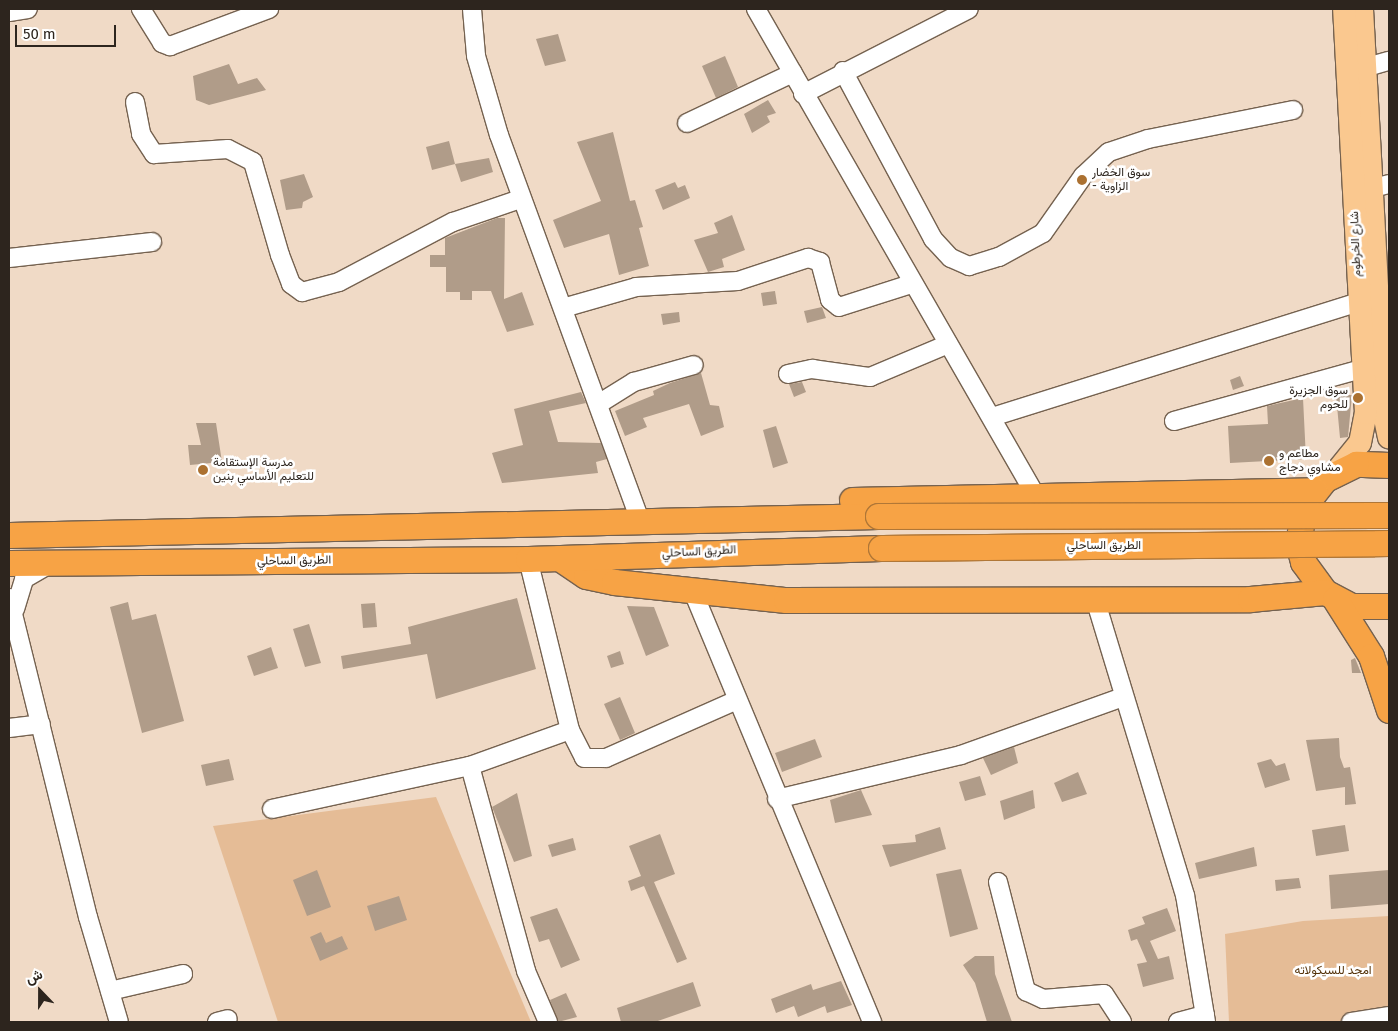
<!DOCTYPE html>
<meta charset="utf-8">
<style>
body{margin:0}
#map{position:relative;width:1398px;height:1031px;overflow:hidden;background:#f0dac6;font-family:"Fira Sans",Vazirmatn,sans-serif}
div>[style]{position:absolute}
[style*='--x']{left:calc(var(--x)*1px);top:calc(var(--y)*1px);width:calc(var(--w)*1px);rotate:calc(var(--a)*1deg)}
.green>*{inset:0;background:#e5bc96}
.building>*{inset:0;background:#b09c89}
.roads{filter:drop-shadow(1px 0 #756250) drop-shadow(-1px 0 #756250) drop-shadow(0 1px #756250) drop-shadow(0 -1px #756250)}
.minor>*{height:18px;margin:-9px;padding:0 9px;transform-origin:9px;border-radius:9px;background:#fff}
.major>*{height:22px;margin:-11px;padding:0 11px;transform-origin:11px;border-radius:11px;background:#fac88f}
.highway>*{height:25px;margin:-12.5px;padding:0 12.5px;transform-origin:12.5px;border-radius:12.5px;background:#f7a345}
.bridges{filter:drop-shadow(1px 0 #b07737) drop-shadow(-1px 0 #b07737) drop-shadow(0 1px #b07737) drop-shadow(0 -1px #b07737)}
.highway-bridge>*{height:25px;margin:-12.5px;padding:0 12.5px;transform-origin:12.5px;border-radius:12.5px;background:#f7a345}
.dots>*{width:14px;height:14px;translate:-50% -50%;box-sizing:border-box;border:2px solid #fff;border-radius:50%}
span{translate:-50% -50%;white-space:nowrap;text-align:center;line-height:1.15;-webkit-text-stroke:5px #fff;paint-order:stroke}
.poi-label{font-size:12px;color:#2d251e}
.left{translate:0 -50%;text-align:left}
.right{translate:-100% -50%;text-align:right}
.street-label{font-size:12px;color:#2d251e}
.park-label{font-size:12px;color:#533107}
.frame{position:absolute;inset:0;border:10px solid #2d251e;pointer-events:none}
.north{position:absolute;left:15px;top:966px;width:50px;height:50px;-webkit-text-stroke:4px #fff;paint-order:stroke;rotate:338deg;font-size:14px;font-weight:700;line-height:20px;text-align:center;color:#2d251e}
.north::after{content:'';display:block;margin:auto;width:18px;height:22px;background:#2d251e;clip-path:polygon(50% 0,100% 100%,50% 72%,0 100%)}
.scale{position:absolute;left:15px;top:25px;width:101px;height:22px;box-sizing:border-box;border:2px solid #2d251e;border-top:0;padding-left:6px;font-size:15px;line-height:18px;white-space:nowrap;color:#2d251e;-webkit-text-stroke:4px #fff;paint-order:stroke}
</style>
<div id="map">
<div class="green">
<i style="clip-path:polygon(436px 797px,531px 1022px,278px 1022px,213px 826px)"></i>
<i style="clip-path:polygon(1389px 916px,1389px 1022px,1229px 1022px,1225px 934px,1303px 921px)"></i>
</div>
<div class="building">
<i style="clip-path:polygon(558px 34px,566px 61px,545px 66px,536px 39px)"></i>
<i style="clip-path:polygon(725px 56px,738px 87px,716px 98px,702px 66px)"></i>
<i style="clip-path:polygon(229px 64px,238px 84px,257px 78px,266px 90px,209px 105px,196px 100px,193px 76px)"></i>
<i style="clip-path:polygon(768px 100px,776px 113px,767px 116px,770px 122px,752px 133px,744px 114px)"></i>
<i style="clip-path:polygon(613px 132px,630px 201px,635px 200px,643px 227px,639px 228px,649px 266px,619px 275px,609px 234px,564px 248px,553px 220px,601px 201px,577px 142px)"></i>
<i style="clip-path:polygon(449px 141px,455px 164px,432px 170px,426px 147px)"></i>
<i style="clip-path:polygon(489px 158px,493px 172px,461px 182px,455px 164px)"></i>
<i style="clip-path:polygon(304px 174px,313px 197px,303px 202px,302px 208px,286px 210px,280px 180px)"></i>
<i style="clip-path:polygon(675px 182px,678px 188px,685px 185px,690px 198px,663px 210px,655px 190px)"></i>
<i style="clip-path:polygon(732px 215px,745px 250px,722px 259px,724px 267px,708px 272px,694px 240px,718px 233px,714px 223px)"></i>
<i style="clip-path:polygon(497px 218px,505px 218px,504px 299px,522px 292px,534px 325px,507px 332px,491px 291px,472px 291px,472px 300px,460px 300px,460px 292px,446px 292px,446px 267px,430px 267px,430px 255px,445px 255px,445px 238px)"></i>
<i style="clip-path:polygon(775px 291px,777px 304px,763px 306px,761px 293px)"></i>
<i style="clip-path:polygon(822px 307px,826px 318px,807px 323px,804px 311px)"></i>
<i style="clip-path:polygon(679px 312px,680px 322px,663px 325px,661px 314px)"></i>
<i style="clip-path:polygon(701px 373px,710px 405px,719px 406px,724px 427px,701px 436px,689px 404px,643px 418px,647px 427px,625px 436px,615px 411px,654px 395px,653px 391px,670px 383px)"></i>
<i style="clip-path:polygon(1240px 376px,1244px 386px,1233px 390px,1230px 380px)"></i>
<i style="clip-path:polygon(802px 382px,806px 392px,794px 397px,789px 384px)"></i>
<i style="clip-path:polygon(581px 392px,586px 403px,549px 411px,558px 442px,601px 443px,607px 459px,596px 462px,598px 473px,502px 483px,492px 453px,523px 445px,514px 409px)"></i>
<i style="clip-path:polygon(1336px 395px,1352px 395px,1348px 437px,1340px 438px)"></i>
<i style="clip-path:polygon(1303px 398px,1306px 459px,1230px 463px,1228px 426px,1268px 424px,1267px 406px)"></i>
<i style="clip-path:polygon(196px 423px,216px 423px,222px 462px,190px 465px,188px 445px,201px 445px)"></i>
<i style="clip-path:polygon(776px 426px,788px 463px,773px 468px,763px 430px)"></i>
<i style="clip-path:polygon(517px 598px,536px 669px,436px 699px,427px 654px,343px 669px,341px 656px,411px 644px,408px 627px)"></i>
<i style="clip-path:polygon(128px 602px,132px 620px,156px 614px,184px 721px,142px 733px,110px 607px)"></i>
<i style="clip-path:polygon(375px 603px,377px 627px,363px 628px,361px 604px)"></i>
<i style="clip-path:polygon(627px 606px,654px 607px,669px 646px,646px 656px)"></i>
<i style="clip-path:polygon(309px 624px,321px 663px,305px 667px,293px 629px)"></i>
<i style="clip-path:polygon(271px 647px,278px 668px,254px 676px,247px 656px)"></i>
<i style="clip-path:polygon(620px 651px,624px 664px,611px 668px,607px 656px)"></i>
<i style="clip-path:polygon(1355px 658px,1361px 673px,1352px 673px,1351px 660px)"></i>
<i style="clip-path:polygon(620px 697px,635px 733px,620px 740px,604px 704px)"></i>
<i style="clip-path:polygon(1339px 738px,1340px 757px,1344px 768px,1350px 767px,1356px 804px,1345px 805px,1345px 787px,1316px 791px,1306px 740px)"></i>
<i style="clip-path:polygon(815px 739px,822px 757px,782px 772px,775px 753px)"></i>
<i style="clip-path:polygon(1014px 747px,1018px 763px,991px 775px,983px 758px)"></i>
<i style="clip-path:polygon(229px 759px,234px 780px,206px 786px,201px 765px)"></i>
<i style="clip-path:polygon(1271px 759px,1276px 766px,1285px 763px,1290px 780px,1265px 788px,1257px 763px)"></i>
<i style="clip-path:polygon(1078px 772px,1087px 794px,1062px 802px,1054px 783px)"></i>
<i style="clip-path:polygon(980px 776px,986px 795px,965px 801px,959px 782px)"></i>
<i style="clip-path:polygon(861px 790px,872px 815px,835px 823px,830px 800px)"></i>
<i style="clip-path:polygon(1033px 790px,1035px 808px,1004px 820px,1000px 801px)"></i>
<i style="clip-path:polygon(517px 793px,532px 856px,514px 862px,492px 807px)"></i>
<i style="clip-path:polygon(1345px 825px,1349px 851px,1316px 856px,1312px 830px)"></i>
<i style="clip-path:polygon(940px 827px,946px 849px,890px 867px,882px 845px,916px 842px,915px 835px)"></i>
<i style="clip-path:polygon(660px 834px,675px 874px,654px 882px,687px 959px,677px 963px,644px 886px,631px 891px,628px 881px,641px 876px,629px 846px)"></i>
<i style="clip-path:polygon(573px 838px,576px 850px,552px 857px,548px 845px)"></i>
<i style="clip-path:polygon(1254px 847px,1257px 866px,1199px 879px,1195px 863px)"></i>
<i style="clip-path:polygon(961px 869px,978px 929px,950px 937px,936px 874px)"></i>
<i style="clip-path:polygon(317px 870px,331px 907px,307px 916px,293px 880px)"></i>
<i style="clip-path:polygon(1389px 870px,1389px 904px,1331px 909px,1329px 875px)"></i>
<i style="clip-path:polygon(1299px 878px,1301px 888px,1276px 891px,1275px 880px)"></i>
<i style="clip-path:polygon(399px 896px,407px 920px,375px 931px,367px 906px)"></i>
<i style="clip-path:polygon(557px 908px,580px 960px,561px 968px,549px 939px,539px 942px,530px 917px)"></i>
<i style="clip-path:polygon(1167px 908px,1176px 931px,1150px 941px,1158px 959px,1169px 956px,1174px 979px,1143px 987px,1137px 964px,1147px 962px,1137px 939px,1131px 941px,1128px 930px,1145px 924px,1142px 917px)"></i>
<i style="clip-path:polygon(321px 932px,326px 943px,342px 936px,348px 949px,320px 961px,310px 937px)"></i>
<i style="clip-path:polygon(975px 956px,994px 956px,995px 974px,1012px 1022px,987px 1022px,975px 983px,963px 965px)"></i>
<i style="clip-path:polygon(841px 981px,852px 1005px,827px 1013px,825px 1006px,798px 1017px,794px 1006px,776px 1013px,771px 999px,811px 984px,813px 990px)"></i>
<i style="clip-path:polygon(693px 982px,701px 1006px,655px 1022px,621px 1022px,617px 1008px)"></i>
<i style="clip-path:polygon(566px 993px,577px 1017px,558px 1022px,550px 1000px)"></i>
</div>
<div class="roads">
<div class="minor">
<i style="--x:141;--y:9;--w:40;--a:58"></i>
<i style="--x:162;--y:43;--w:9;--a:21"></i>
<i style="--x:170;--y:46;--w:106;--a:-20.5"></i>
<i style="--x:472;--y:9;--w:47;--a:85.1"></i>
<i style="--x:476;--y:56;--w:82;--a:73.8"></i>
<i style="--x:499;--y:135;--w:412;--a:69.9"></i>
<i style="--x:756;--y:9;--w:562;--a:60.1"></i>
<i style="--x:9;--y:12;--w:19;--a:-9"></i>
<i style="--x:843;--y:71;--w:191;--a:61.8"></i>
<i style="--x:933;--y:239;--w:26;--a:47"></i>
<i style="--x:951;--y:258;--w:20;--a:24"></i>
<i style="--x:969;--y:266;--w:31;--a:-17"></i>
<i style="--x:999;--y:257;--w:50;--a:-28.6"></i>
<i style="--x:1043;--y:233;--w:70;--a:-54.9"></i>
<i style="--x:1083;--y:176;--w:35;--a:-43"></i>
<i style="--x:1109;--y:152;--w:41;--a:-18.4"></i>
<i style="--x:1148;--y:139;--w:148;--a:-11.3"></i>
<i style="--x:1353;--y:71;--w:37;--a:-16"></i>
<i style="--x:803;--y:94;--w:186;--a:-27.1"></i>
<i style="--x:135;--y:102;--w:33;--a:79"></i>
<i style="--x:141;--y:134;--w:24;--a:57"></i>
<i style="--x:154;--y:154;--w:74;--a:-3.9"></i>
<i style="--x:228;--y:149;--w:28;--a:27"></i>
<i style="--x:253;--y:162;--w:97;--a:73.8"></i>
<i style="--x:280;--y:255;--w:31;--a:69"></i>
<i style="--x:291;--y:284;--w:14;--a:36"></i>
<i style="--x:302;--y:292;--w:38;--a:-15"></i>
<i style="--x:339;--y:282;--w:129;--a:-27.8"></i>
<i style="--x:453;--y:222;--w:71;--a:-18.9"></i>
<i style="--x:687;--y:123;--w:117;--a:-25.3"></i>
<i style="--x:1373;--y:188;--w:16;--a:-14"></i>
<i style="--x:9;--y:258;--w:144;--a:-6.4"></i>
<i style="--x:563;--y:308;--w:76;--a:-16"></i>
<i style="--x:636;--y:287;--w:102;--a:-3.4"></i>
<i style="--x:738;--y:281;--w:74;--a:-18.2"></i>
<i style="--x:808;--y:258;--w:13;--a:18"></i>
<i style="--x:820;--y:262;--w:39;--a:75"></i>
<i style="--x:830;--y:300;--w:11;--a:38"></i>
<i style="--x:839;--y:307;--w:76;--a:-17.7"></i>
<i style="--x:788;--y:374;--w:25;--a:-12"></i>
<i style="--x:812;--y:369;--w:59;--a:7.9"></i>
<i style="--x:870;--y:377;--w:85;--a:-22.9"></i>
<i style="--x:600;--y:403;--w:40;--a:-32"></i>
<i style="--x:634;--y:382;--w:62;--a:-15.8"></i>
<i style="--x:992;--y:417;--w:384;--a:-17.4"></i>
<i style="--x:1174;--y:421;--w:195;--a:-15.5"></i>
<i style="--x:528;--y:559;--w:176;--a:76.2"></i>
<i style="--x:570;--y:730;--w:31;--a:63"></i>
<i style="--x:584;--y:758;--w:22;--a:0"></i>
<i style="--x:606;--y:758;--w:143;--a:-23.9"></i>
<i style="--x:694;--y:594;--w:464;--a:67.4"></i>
<i style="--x:9;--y:598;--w:329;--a:76.1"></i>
<i style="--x:88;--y:917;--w:109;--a:73.6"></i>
<i style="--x:1095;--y:599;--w:309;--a:73.1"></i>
<i style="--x:1185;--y:895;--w:129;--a:80.6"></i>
<i style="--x:15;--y:609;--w:31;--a:-73"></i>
<i style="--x:24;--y:579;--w:28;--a:-30"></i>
<i style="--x:9;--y:728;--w:32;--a:-7"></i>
<i style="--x:470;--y:766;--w:213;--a:74.7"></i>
<i style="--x:526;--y:971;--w:56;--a:66.7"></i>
<i style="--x:777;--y:799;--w:189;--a:-13.4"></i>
<i style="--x:961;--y:755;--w:172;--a:-19.7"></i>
<i style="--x:272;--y:809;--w:203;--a:-12.3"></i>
<i style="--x:470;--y:766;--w:106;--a:-19.8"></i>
<i style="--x:998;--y:882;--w:113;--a:75.6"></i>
<i style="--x:1026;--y:991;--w:19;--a:25"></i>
<i style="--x:1043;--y:999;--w:61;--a:-4.7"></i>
<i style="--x:1104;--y:994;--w:33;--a:57"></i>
<i style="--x:110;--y:991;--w:75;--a:-13.1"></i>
<i style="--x:217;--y:1022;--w:11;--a:-15"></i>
<i style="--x:1178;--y:1022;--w:28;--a:-15"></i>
<i style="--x:1351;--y:1022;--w:38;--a:-9"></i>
</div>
<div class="major">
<i style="--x:1362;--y:9;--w:406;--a:86.9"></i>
<i style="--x:1384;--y:414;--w:24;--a:78"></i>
<i style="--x:1337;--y:471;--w:36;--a:-51"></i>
<i style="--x:1360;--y:443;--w:31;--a:-79"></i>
<i style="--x:1366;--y:413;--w:405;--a:-93.1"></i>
</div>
<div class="highway">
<i style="--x:1389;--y:465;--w:33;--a:-178"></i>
<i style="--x:1356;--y:464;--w:34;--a:154"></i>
<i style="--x:1325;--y:479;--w:34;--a:128"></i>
<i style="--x:1304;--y:506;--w:37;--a:99"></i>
<i style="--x:1298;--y:543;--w:20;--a:75"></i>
<i style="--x:1303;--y:562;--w:37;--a:54"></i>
<i style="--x:1325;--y:592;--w:30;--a:28"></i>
<i style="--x:1351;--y:606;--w:38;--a:0"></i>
<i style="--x:852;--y:500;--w:463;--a:-1.2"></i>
<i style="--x:9;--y:535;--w:869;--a:-1.25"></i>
<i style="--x:559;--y:558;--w:32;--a:34"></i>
<i style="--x:586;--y:576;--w:29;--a:12"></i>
<i style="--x:614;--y:582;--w:173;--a:6"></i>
<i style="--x:786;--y:600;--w:464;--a:-0.1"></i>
<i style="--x:1250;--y:599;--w:75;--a:-5.3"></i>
<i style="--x:9;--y:563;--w:519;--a:-0.44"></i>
<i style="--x:528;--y:559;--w:353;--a:-1.8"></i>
<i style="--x:1335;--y:599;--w:67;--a:57.7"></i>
<i style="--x:1371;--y:656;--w:57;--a:71.6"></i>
</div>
</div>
<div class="bridges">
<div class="highway-bridge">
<i style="--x:878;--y:516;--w:511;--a:-0.11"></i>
<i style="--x:881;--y:548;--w:508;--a:-0.56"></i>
</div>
</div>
<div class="dots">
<i style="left:1082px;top:180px;background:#ab7131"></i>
<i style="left:1358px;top:398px;background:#ab7131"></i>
<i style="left:1269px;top:461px;background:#ab7131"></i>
<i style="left:203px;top:470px;background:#ab7131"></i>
</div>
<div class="poi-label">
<span class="left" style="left:1092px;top:180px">سوق الخضار<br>- الزاوية</span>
<span class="right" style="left:1348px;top:398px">سوق الجزيرة<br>للحوم</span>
<span class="left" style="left:1279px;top:461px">مطاعم و<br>مشاوي دجاج</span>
<span class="left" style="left:213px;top:470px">مدرسة اﻹستقامة<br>للتعليم اﻷساسي بنين</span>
</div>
<div class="street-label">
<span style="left:1356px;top:244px;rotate:-92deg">شارع الخرطوم</span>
<span style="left:1104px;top:546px">الطريق الساحلي</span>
<span style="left:699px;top:552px;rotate:-3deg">الطريق الساحلي</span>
<span style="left:294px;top:561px;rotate:-1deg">الطريق الساحلي</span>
</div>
<div class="park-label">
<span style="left:1333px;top:971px">امجد للسيكولاته</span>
</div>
<div class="frame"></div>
<div class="north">ش</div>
<div class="scale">50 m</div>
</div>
